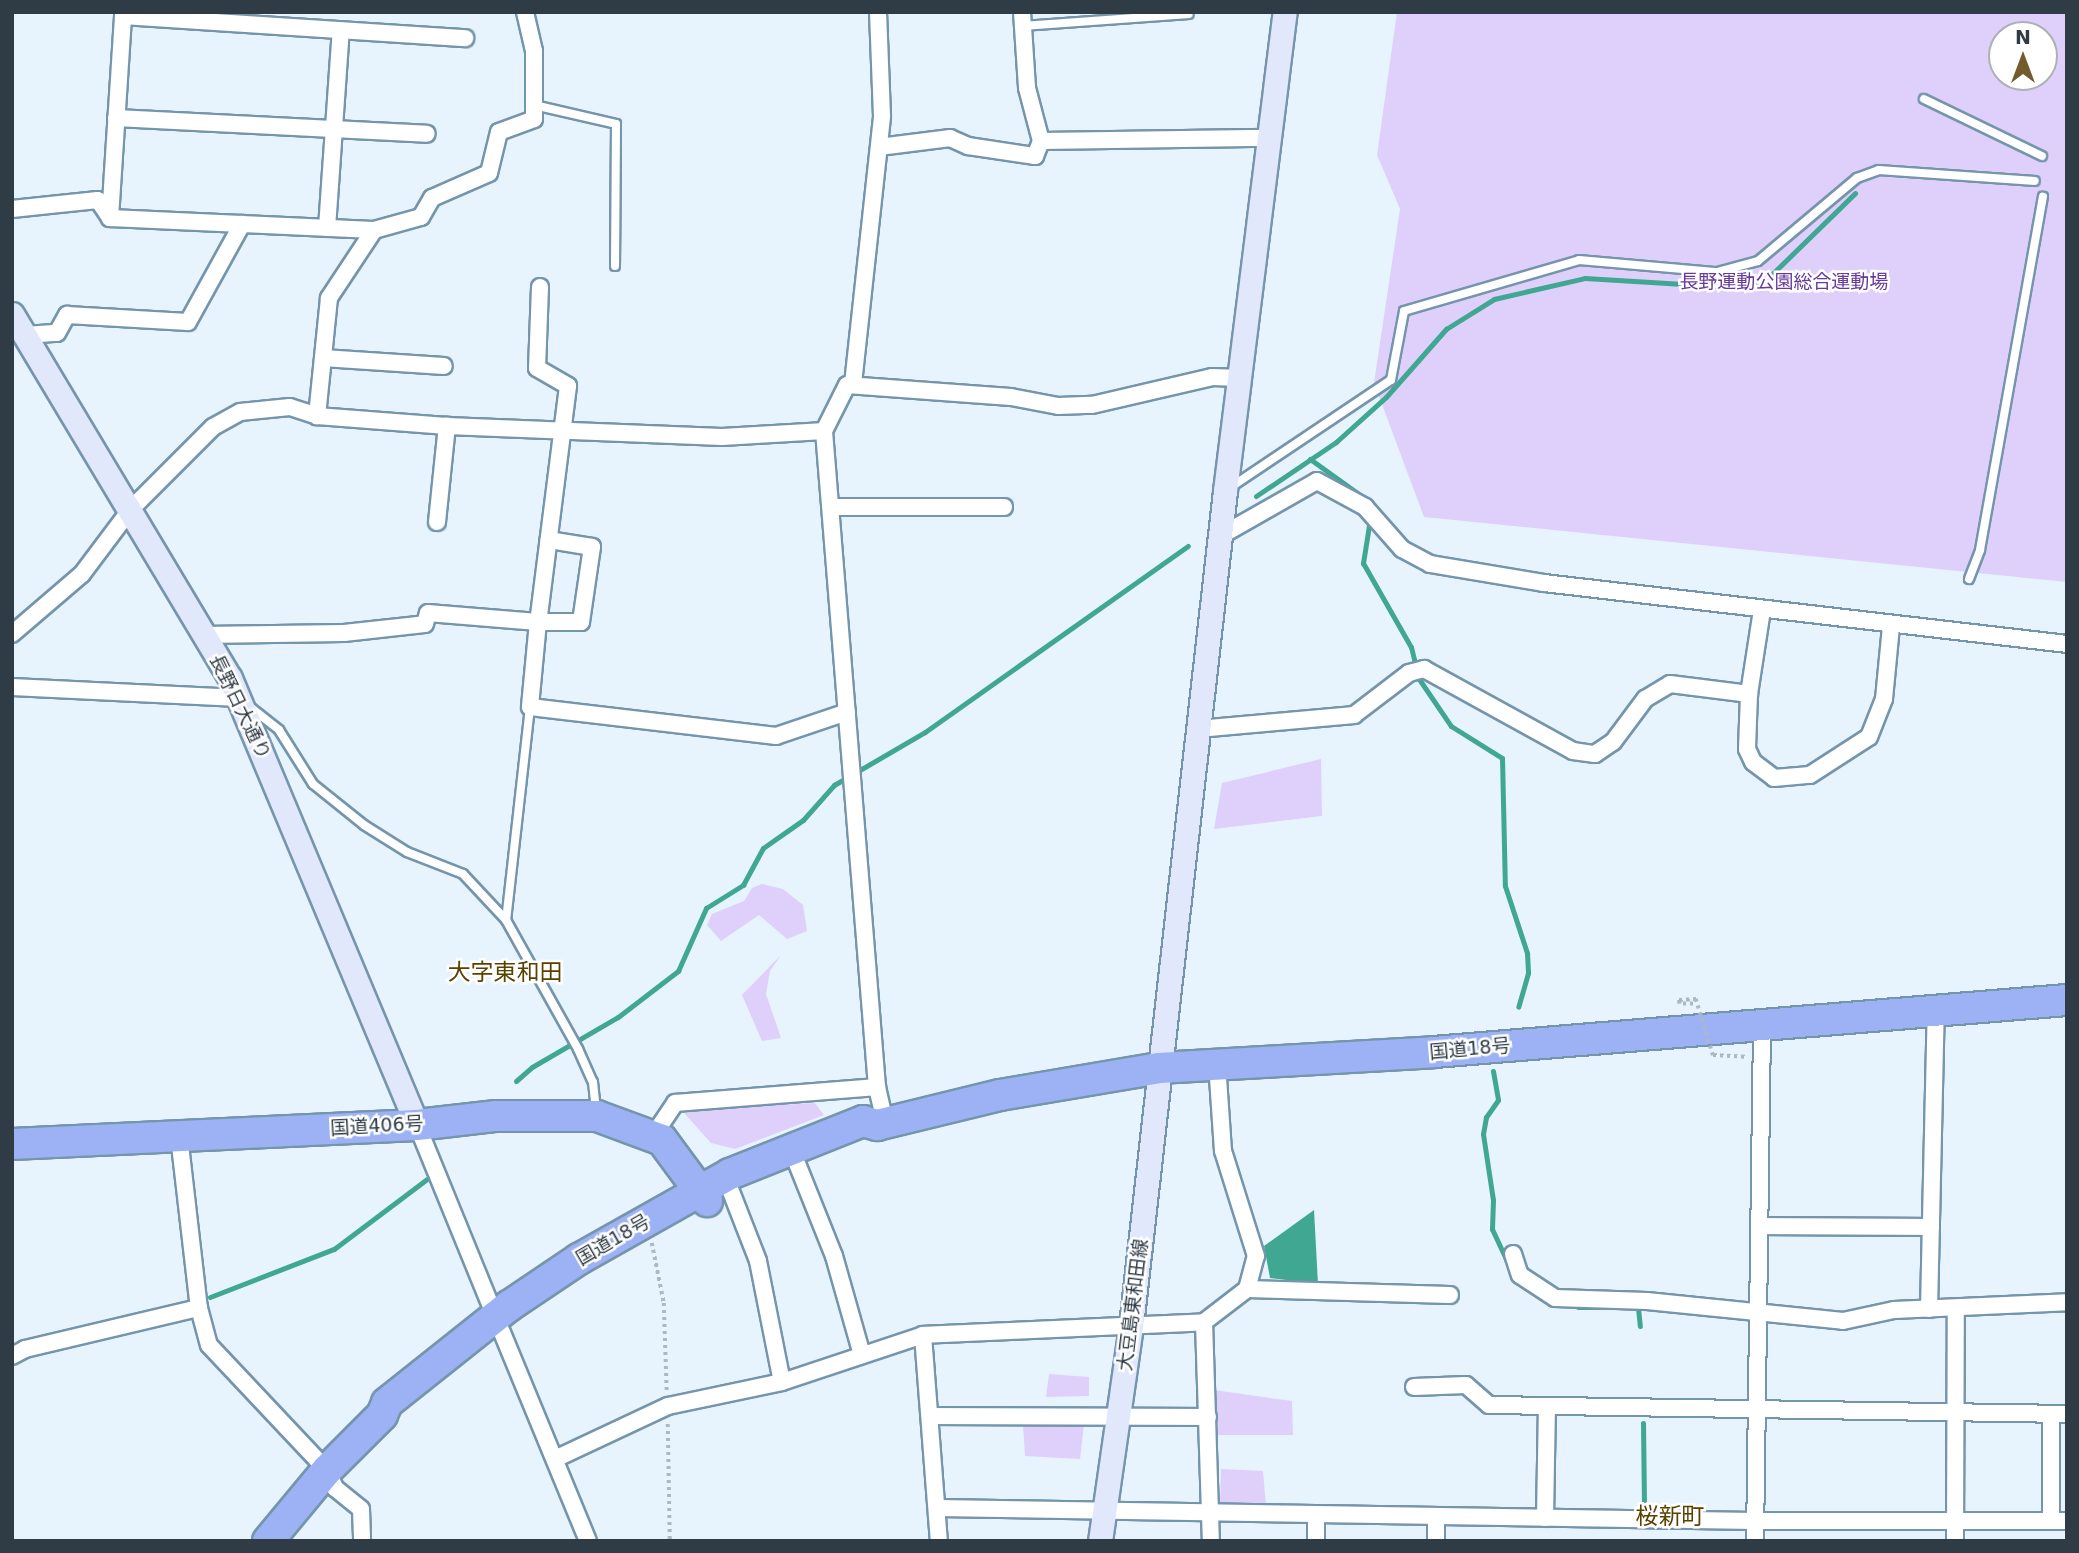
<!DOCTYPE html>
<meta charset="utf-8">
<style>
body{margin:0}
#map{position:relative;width:2079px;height:1553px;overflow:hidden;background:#e7f4fe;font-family:"DejaVu Sans","Noto Sans JP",sans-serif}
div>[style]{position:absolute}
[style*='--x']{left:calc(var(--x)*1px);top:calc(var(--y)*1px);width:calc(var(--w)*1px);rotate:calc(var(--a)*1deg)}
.green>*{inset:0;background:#dfd0fb}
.water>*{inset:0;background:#40a793}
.stream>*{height:5px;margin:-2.5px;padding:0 2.5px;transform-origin:2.5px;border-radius:2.5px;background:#40a793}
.path>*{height:3.5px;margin-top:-1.75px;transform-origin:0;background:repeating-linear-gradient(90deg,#acb9c3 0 3.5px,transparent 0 7px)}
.roads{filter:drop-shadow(2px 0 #7595ac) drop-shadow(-2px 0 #7595ac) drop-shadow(0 2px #7595ac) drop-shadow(0 -2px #7595ac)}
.lane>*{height:8px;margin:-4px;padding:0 4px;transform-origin:4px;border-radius:4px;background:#fff}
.street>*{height:16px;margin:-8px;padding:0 8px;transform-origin:8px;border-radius:8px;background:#fff}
.secondary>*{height:23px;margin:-11.5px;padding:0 11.5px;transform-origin:11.5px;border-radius:11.5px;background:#e2e8fc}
.highway>*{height:30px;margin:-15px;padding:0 15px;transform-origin:15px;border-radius:15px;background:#9db2f5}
.path-bridge>*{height:3.5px;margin-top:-1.75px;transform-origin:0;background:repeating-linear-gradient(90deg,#acb9c3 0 3.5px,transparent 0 7px)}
span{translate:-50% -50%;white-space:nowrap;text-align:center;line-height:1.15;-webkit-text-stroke:5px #fff;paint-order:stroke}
.park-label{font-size:19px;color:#673a9c}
.street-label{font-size:19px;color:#2f3c46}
.quarter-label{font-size:23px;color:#594100}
.frame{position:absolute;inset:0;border:14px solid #2f3c46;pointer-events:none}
.north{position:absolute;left:1988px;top:21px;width:70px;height:70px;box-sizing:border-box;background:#fff;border:2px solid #acb1b5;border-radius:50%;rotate:0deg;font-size:19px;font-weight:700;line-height:28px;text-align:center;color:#2f3c46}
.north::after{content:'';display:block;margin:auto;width:24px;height:32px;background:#725c2c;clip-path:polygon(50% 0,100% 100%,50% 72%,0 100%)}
</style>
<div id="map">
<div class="green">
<i style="clip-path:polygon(evenodd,1397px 12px,2067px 12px,2067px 582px,1424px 517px,1374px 383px,1400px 209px,1377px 155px,1397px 12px,2002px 35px,2044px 35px,2044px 77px,2002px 77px,2002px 35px)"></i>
<i style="clip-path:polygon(1321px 759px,1322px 816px,1214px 829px,1222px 783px)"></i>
<i style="clip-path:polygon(762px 884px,783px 889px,803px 905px,807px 931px,787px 939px,759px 915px,721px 941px,707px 925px,712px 914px,744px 901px,752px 888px)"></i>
<i style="clip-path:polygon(781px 955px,770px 971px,766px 994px,781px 1038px,762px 1041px,742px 995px)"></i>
<i style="clip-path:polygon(815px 1103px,824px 1115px,735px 1149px,711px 1143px,685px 1114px,686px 1110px)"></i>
<i style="clip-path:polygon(1049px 1374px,1089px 1377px,1089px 1396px,1046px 1397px)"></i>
<i style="clip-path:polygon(1214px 1390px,1292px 1401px,1293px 1435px,1218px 1435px)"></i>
<i style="clip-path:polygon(1023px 1425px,1084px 1425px,1080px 1459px,1025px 1456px)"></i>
<i style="clip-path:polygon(1221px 1469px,1263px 1471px,1266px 1507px,1220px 1503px)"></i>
</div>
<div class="water">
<i style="clip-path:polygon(1314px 1210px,1318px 1284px,1270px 1278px,1264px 1246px)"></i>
</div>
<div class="stream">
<i style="--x:1310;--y:459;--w:70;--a:35.7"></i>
<i style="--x:1256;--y:496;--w:97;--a:-34"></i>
<i style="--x:1336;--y:442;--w:67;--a:-42"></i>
<i style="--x:1386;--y:397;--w:91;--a:-48.6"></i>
<i style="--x:1446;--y:329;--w:57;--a:-32"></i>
<i style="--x:1494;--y:299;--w:93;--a:-13"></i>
<i style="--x:1585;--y:278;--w:164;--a:3.5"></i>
<i style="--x:1749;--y:288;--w:20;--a:-27"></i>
<i style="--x:1767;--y:279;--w:123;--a:-44.3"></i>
<i style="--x:1370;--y:519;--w:45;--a:99"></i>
<i style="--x:1363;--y:563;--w:97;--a:60.3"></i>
<i style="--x:1411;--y:647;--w:33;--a:76"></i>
<i style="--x:1419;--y:679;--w:57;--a:55.8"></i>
<i style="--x:1451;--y:726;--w:60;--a:32.1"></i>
<i style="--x:1502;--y:758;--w:128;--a:88.7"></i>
<i style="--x:1505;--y:886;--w:71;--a:71.8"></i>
<i style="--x:1527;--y:953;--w:20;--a:87"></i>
<i style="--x:1528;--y:973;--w:35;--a:106"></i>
<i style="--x:1493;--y:1071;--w:29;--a:80"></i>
<i style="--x:1498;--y:1100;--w:21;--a:125"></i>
<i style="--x:1486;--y:1117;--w:17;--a:100"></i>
<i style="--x:1483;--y:1134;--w:67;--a:81.4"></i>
<i style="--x:1493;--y:1200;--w:29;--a:92"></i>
<i style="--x:1492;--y:1229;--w:35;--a:65"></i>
<i style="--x:516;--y:1081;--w:21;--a:-41"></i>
<i style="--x:532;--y:1067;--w:99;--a:-30.2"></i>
<i style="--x:618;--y:1017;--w:76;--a:-37.5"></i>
<i style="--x:678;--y:971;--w:69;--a:-66"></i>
<i style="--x:706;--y:908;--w:44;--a:-31.9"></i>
<i style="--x:743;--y:885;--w:42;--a:-61.6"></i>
<i style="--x:763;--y:848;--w:49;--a:-35"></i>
<i style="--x:803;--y:820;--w:47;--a:-48.5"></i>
<i style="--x:834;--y:785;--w:105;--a:-30.2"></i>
<i style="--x:925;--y:732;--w:322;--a:-35.3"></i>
<i style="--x:1527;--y:1288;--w:25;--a:34"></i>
<i style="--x:210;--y:1297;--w:133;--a:-21.2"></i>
<i style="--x:334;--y:1249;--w:116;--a:-37"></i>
<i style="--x:1578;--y:1307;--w:22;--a:0"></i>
<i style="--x:1638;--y:1308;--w:18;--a:84"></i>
<i style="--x:1643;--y:1423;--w:79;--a:89.3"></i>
</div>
<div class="path">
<i style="--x:1693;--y:1004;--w:14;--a:180"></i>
<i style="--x:1679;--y:1004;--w:4;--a:-90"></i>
<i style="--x:1679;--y:1000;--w:17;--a:-3"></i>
<i style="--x:1713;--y:1055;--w:33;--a:3"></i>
<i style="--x:652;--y:1243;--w:61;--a:78.7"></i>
<i style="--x:664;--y:1303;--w:89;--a:88.1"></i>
<i style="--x:668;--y:1424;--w:117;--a:89"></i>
</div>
<div class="roads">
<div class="lane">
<i style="--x:1023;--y:26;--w:166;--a:-4.1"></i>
<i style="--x:1924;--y:99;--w:131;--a:25.8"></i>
<i style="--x:534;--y:105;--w:84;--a:13"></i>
<i style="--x:616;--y:124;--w:142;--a:90.4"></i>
<i style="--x:1231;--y:487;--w:192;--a:-33.8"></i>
<i style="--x:1391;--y:380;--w:70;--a:-79.3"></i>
<i style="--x:1404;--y:311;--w:182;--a:-16.2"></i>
<i style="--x:1579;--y:260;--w:139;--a:5"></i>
<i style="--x:1717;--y:272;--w:42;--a:-15"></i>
<i style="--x:1758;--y:261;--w:129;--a:-40"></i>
<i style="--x:1857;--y:178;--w:23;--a:-20"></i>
<i style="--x:1879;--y:170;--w:156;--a:4"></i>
<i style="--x:1969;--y:579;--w:31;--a:-69"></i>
<i style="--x:1980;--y:550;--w:359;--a:-79.9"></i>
<i style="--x:250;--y:707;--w:37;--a:38"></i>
<i style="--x:279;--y:730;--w:64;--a:57.8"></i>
<i style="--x:313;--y:784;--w:65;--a:38.8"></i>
<i style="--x:364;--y:825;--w:51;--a:32.1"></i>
<i style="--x:407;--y:852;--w:60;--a:21.4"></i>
<i style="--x:463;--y:874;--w:63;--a:46.9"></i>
<i style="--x:530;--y:707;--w:214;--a:96.4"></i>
<i style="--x:506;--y:920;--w:148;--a:60.8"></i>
<i style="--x:578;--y:1049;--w:36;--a:66"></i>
<i style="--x:593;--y:1082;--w:30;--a:84"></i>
</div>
<div class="street">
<i style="--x:1022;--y:12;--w:76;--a:86.2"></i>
<i style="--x:1027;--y:88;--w:55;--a:75.2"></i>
<i style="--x:1041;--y:141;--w:229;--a:-0.8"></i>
<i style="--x:116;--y:118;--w:311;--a:2.9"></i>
<i style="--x:879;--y:147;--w:72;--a:-7.2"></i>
<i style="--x:950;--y:138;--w:20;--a:24"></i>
<i style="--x:968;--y:146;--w:68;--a:8.5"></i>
<i style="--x:1035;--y:156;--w:16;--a:-68"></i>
<i style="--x:12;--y:209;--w:86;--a:-6"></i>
<i style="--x:98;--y:200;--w:22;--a:56"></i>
<i style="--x:110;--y:218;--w:264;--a:2.6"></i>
<i style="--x:374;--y:230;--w:82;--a:123.5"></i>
<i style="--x:329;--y:298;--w:119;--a:95.8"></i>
<i style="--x:110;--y:218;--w:202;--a:-86.3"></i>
<i style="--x:123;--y:16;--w:343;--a:3.7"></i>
<i style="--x:327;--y:228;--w:198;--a:-86"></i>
<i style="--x:374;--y:230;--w:49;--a:-15.5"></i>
<i style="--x:421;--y:217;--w:22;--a:-60"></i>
<i style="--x:432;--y:198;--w:62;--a:-23.7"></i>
<i style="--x:489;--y:173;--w:42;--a:-76.3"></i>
<i style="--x:499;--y:132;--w:37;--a:-20"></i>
<i style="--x:534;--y:119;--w:68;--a:-90"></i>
<i style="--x:534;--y:51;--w:40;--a:-103"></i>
<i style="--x:540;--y:287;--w:81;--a:92.1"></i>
<i style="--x:537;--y:368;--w:36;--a:30"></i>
<i style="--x:568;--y:386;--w:238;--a:97.2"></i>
<i style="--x:538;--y:622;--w:43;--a:0"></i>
<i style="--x:581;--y:622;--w:76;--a:-81.7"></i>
<i style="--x:592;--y:547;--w:44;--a:-170.8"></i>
<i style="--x:25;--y:335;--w:32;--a:-4"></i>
<i style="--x:57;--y:333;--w:21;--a:-61"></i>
<i style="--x:67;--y:315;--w:121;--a:3.3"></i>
<i style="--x:188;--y:322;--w:112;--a:-61.1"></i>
<i style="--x:323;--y:358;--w:121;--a:3.8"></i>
<i style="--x:853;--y:384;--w:270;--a:-83.8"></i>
<i style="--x:882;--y:116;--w:104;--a:-92.2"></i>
<i style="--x:832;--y:507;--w:172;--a:0"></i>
<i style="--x:437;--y:522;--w:97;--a:-84.1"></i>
<i style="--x:1222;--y:535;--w:109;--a:-29.6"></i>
<i style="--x:1317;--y:481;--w:55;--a:28.4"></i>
<i style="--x:1365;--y:507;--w:56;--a:48.6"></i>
<i style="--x:1402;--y:549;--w:32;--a:28"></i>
<i style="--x:1430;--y:564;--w:116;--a:9.5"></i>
<i style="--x:1544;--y:583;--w:527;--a:6.65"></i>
<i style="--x:1762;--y:610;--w:85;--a:98.8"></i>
<i style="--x:1749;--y:694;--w:55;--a:92.1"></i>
<i style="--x:1747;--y:749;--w:14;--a:65"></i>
<i style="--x:1753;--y:762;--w:26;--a:37"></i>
<i style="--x:1774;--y:778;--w:36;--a:-5"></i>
<i style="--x:1810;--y:775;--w:70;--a:-32.8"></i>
<i style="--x:1869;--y:737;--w:41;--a:-68.5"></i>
<i style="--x:1884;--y:699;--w:73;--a:-84.5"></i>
<i style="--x:12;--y:634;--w:92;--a:-40.6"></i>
<i style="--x:82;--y:574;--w:80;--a:-53.1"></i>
<i style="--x:130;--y:510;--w:117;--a:-45"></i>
<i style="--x:213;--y:427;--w:31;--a:-29"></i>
<i style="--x:240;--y:412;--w:50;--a:-5.7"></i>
<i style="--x:290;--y:407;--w:28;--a:18"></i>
<i style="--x:317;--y:416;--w:130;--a:4.4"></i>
<i style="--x:447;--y:426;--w:275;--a:2.3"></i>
<i style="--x:722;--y:437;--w:102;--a:-3.4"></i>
<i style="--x:203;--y:635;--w:141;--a:-0.8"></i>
<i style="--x:344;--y:633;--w:81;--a:-6.3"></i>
<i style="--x:425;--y:624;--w:11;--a:-75"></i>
<i style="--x:428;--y:613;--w:110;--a:4.7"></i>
<i style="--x:538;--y:622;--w:85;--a:95.4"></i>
<i style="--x:530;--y:707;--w:248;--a:6.7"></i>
<i style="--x:776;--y:736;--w:75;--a:-18.7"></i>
<i style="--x:12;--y:687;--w:227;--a:2.8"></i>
<i style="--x:1198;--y:729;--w:157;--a:-5.1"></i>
<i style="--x:1354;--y:715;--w:69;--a:-37.4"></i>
<i style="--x:1409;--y:673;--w:16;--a:-15"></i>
<i style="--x:1424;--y:669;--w:170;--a:28.8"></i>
<i style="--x:1573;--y:751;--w:22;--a:8"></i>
<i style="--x:1595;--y:754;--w:22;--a:-34"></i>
<i style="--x:1613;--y:742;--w:54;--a:-53.3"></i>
<i style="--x:1645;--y:699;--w:29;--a:-31"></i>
<i style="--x:1670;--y:684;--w:80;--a:7.2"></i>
<i style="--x:885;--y:1122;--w:36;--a:-103"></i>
<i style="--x:877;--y:1087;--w:658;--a:-94.62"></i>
<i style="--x:824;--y:431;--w:51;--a:-63.4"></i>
<i style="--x:847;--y:385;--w:164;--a:4.2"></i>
<i style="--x:1011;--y:397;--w:48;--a:10.8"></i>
<i style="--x:1058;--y:406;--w:34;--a:-2"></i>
<i style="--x:1092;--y:405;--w:123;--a:-13.1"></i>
<i style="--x:1212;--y:377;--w:29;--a:2"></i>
<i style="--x:417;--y:1125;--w:206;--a:67.8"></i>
<i style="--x:179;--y:1136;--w:173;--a:83.4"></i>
<i style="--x:199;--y:1308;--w:38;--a:75"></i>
<i style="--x:209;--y:1345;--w:172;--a:46.7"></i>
<i style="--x:327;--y:1470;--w:20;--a:66"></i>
<i style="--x:335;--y:1488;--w:33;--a:39"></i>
<i style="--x:361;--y:1509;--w:32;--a:88"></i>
<i style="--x:653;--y:1136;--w:40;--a:-56"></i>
<i style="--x:675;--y:1103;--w:203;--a:-4.5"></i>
<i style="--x:796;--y:1161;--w:102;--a:68.2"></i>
<i style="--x:834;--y:1256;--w:103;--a:74.2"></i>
<i style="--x:730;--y:1189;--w:77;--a:68.7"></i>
<i style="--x:758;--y:1261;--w:123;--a:78.8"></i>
<i style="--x:1759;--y:1226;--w:172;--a:0.3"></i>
<i style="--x:1513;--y:1254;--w:22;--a:72"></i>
<i style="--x:1520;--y:1275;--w:42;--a:33.3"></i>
<i style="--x:1555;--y:1298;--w:92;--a:1.9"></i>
<i style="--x:1647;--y:1301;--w:197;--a:5.8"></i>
<i style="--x:1843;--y:1321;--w:52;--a:-12.2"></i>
<i style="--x:1894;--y:1310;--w:173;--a:-2.6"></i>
<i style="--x:1247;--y:1289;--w:203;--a:1.7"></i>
<i style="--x:1929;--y:1309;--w:300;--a:-88.7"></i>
<i style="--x:1204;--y:1322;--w:219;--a:88.2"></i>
<i style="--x:501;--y:1330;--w:228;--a:67.6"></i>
<i style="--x:923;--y:1335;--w:207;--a:85.6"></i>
<i style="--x:12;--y:1356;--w:15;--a:-28"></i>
<i style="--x:25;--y:1349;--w:179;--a:-13.3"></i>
<i style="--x:1414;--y:1387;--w:52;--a:-2.2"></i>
<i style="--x:1466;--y:1385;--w:30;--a:41"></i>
<i style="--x:1489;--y:1405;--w:578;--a:0.89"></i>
<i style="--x:2051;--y:1414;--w:107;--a:90"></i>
<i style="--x:932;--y:1416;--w:276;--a:0.2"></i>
<i style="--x:557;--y:1458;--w:123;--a:-25.1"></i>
<i style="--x:668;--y:1406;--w:116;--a:-11.9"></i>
<i style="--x:782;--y:1382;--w:149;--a:-18.4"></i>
<i style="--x:923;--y:1335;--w:281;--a:-2.6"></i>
<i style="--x:1204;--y:1322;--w:54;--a:-37.5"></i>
<i style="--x:1247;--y:1289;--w:34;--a:-75"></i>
<i style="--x:1256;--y:1256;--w:110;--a:-107.4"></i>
<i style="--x:1223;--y:1151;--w:87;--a:-93.9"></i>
<i style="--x:938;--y:1508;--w:817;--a:0.91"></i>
<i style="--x:1755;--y:1521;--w:312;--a:0"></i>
<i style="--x:1545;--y:1518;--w:112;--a:-89"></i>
<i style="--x:1316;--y:1541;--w:26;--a:-90"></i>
<i style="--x:1436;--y:1541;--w:24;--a:-90"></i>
<i style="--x:1755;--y:1541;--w:517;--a:-89.22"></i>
<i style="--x:1955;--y:1541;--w:233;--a:-89.8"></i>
</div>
<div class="secondary">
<i style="--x:12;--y:314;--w:424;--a:59.1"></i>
<i style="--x:230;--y:678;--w:485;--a:67.3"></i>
<i style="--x:1100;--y:1541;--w:218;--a:-81.8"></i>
<i style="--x:1131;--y:1325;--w:839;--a:-83.57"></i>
<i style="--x:1225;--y:491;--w:483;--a:-82.9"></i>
</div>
<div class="highway">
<i style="--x:12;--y:1144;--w:405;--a:-2.7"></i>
<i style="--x:417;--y:1125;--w:80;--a:-6.5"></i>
<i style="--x:496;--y:1116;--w:101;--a:0"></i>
<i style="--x:597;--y:1116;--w:69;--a:20.3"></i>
<i style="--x:662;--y:1140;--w:76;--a:53.6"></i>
<i style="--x:268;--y:1541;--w:92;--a:-50.3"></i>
<i style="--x:327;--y:1470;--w:78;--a:-45"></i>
<i style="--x:382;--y:1415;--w:13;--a:-67"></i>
<i style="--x:387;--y:1403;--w:156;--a:-38.5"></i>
<i style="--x:509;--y:1306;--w:84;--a:-33.9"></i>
<i style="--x:579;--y:1259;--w:173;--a:-29.4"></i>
<i style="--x:730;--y:1174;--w:143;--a:-21.7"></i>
<i style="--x:863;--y:1121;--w:15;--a:16"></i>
<i style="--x:877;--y:1125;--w:127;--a:-13.7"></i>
<i style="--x:1000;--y:1095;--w:161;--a:-9.6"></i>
<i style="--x:1159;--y:1068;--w:275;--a:-3.3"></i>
<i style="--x:1434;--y:1052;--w:635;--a:-4.7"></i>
</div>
</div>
<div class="path-bridge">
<i style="--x:1696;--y:999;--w:59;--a:73.1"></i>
</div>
<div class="park-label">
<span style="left:1784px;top:282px">長野運動公園総合運動場</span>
</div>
<div class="street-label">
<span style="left:240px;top:707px;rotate:64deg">長野日大通り</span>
<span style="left:1470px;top:1049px;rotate:-5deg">国道18号</span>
<span style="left:377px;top:1126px;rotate:-3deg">国道406号</span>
<span style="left:613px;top:1240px;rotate:-30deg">国道18号</span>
<span style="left:1133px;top:1305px;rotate:-83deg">大豆島東和田線</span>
</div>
<div class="quarter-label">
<span style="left:505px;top:972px">大字東和田</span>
<span style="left:1670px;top:1516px">桜新町</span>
</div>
<div class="frame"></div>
<div class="north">N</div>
</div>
